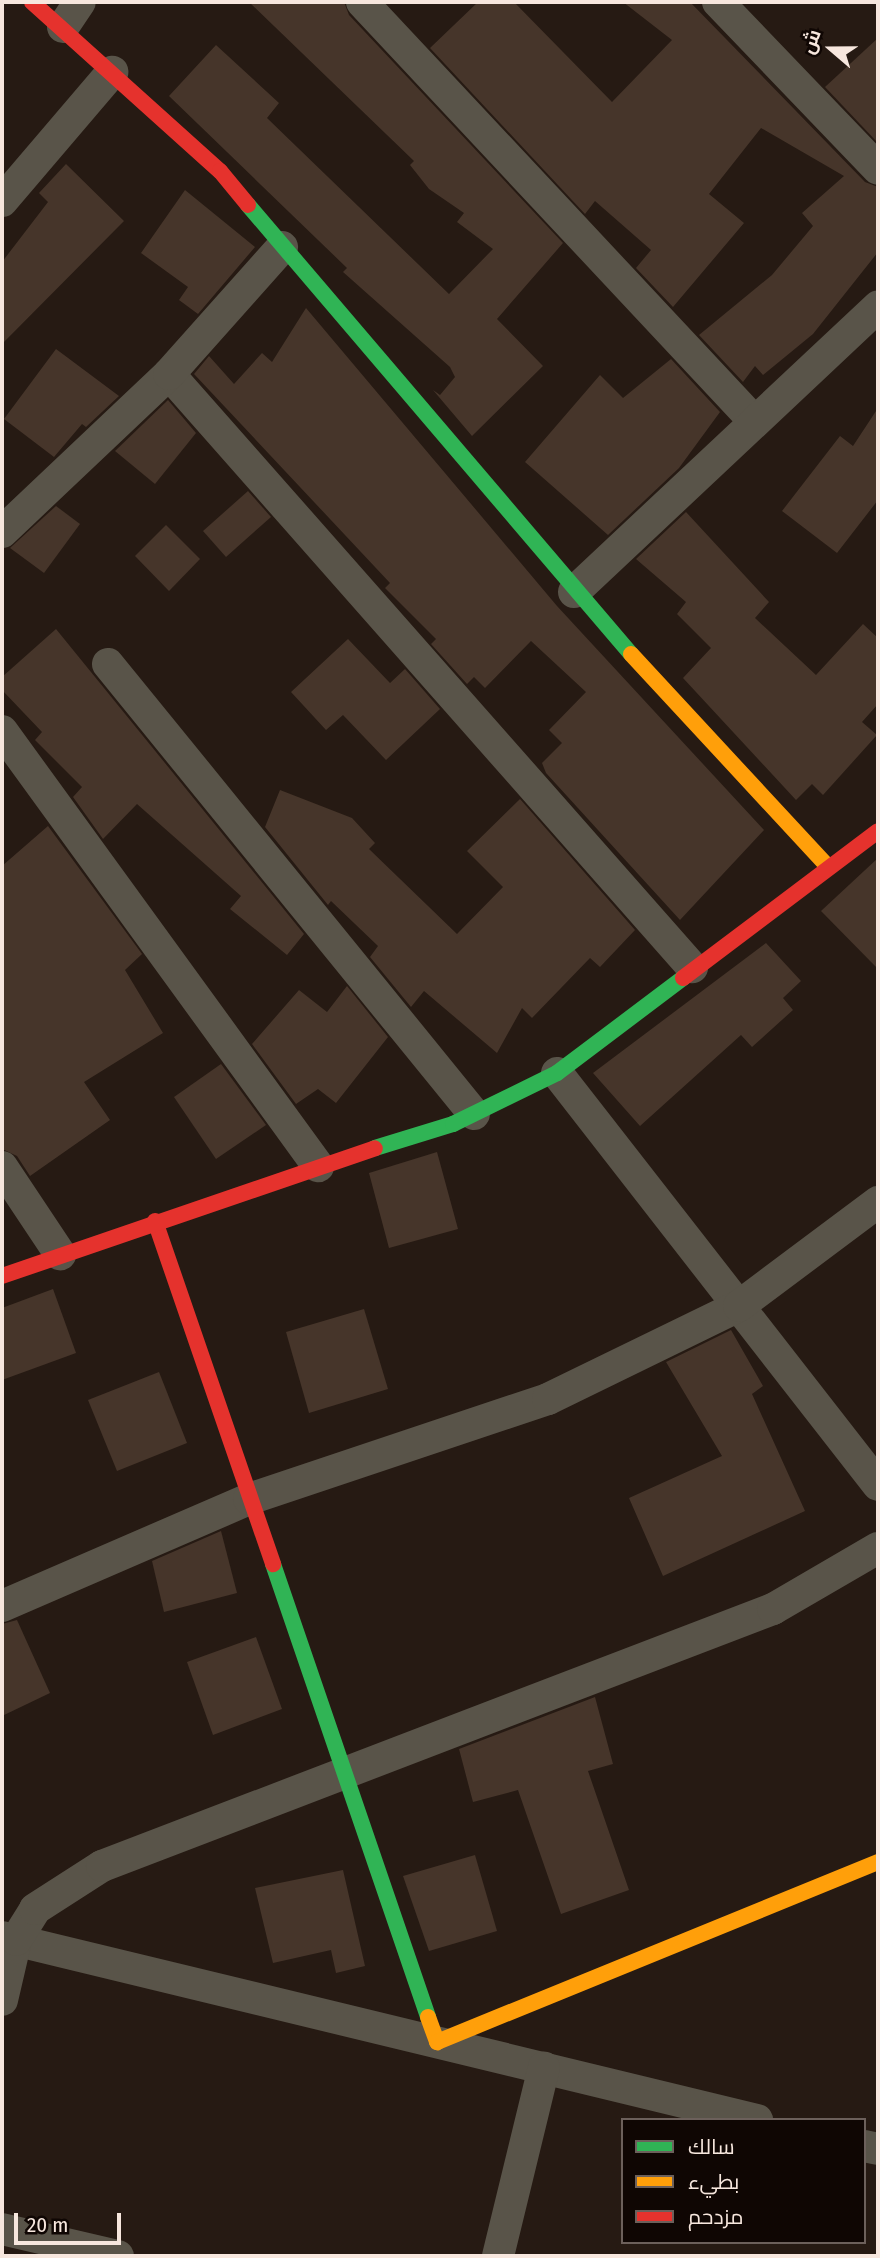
<!DOCTYPE html>
<meta charset="utf-8">
<style>
body{margin:0}
#map{position:relative;width:880px;height:2258px;overflow:hidden;background:#261a13;font-family:"Fira Sans Condensed",Cairo,sans-serif}
div>[style]{position:absolute}
[style*='--x']{left:calc(var(--x)*1px);top:calc(var(--y)*1px);width:calc(var(--w)*1px);rotate:calc(var(--a)*1deg)}
.building>*{inset:0;background:#46352a}
.street>*{height:32px;margin:-16px;padding:0 16px;transform-origin:16px;border-radius:16px;background:#595449}
.fast>*{height:16px;margin:-8px;padding:0 8px;transform-origin:8px;border-radius:8px;background:#30b455}
.slow>*{height:16px;margin:-8px;padding:0 8px;transform-origin:8px;border-radius:8px;background:#ff9f0a}
.jam>*{height:16px;margin:-8px;padding:0 8px;transform-origin:8px;border-radius:8px;background:#e5322d}
span{translate:-50% -50%;white-space:nowrap;text-align:center;line-height:1.15;-webkit-text-stroke:5px #0f0603;paint-order:stroke}
.frame{position:absolute;inset:0;border:4px solid #f7e7de;pointer-events:none}
.legend{position:absolute;left:621px;top:2118px;width:245px;height:126px;box-sizing:border-box;background:#0f0603;border:2px solid #6c605b;margin:0;padding:9px 12px;list-style:none;font-size:21px;color:#f7e7de}
.legend li{display:flex;align-items:center;gap:14px;height:35px}
.legend b{width:35px;border:2px solid #6c605b}
.north{position:absolute;left:796px;top:14px;width:70px;height:70px;-webkit-text-stroke:5px #0f0603;paint-order:stroke;rotate:290deg;font-size:19px;font-weight:700;line-height:28px;text-align:center;color:#f7e7de}
.north::after{content:'';display:block;margin:auto;width:24px;height:32px;background:#f7e7de;clip-path:polygon(50% 0,100% 100%,50% 72%,0 100%)}
.scale{position:absolute;left:14px;top:2213px;width:107px;height:32px;box-sizing:border-box;border:4px solid #f7e7de;border-top:0;padding-left:9px;font-size:21px;line-height:24px;white-space:nowrap;color:#f7e7de;-webkit-text-stroke:5px #0f0603;paint-order:stroke}
</style>
<div id="map">
<div class="building">
<i style="clip-path:polygon(249px 2px,344px 2px,349px 15px,563px 243px,497px 319px,543px 366px,472px 436px,433px 390px,440px 395px,455px 377px,450px 367px,343px 272px,347px 268px,169px 96px,216px 45px,279px 103px,267px 118px,449px 294px,493px 249px,457px 222px,464px 213px,429px 189px,410px 165px,414px 161px)"></i>
<i style="clip-path:polygon(478px 2px,514px 2px,612px 102px,672px 40px,623px 2px,690px 2px,865px 182px,878px 187px,878px 252px,813px 334px,763px 375px,755px 366px,743px 382px,699px 335px,772px 275px,813px 226px,802px 213px,844px 176px,761px 128px,709px 194px,744px 223px,673px 307px,636px 268px,651px 250px,595px 201px,585px 214px,430px 48px)"></i>
<i style="clip-path:polygon(878px 38px,878px 143px,825px 87px)"></i>
<i style="clip-path:polygon(66px 164px,124px 221px,2px 344px,2px 262px,48px 202px,39px 193px)"></i>
<i style="clip-path:polygon(185px 190px,255px 247px,198px 314px,179px 300px,188px 287px,141px 253px)"></i>
<i style="clip-path:polygon(306px 308px,557px 606px,764px 830px,680px 920px,546px 773px,542px 763px,562px 743px,549px 730px,586px 692px,531px 641px,485px 688px,474px 677px,467px 684px,431px 644px,436px 639px,385px 588px,390px 583px,194px 374px,209px 356px,234px 384px,262px 353px,272px 362px)"></i>
<i style="clip-path:polygon(56px 349px,119px 396px,86px 427px,82px 424px,54px 457px,4px 419px)"></i>
<i style="clip-path:polygon(671px 359px,720px 412px,679px 468px,608px 535px,525px 462px,600px 375px,623px 398px)"></i>
<i style="clip-path:polygon(168px 400px,196px 433px,155px 484px,115px 451px)"></i>
<i style="clip-path:polygon(878px 408px,878px 500px,837px 553px,782px 511px,840px 436px,853px 446px)"></i>
<i style="clip-path:polygon(248px 491px,271px 517px,226px 557px,203px 531px)"></i>
<i style="clip-path:polygon(56px 506px,80px 524px,44px 573px,10px 548px)"></i>
<i style="clip-path:polygon(686px 512px,769px 602px,755px 618px,816px 675px,863px 624px,878px 638px,878px 704px,862px 722px,877px 735px,823px 795px,812px 784px,796px 800px,683px 678px,711px 648px,677px 614px,686px 602px,636px 559px)"></i>
<i style="clip-path:polygon(166px 525px,200px 559px,169px 591px,135px 556px)"></i>
<i style="clip-path:polygon(56px 629px,304px 934px,287px 955px,230px 909px,241px 896px,137px 804px,103px 839px,73px 797px,82px 787px,35px 740px,42px 732px,2px 690px,2px 677px)"></i>
<i style="clip-path:polygon(348px 639px,390px 683px,405px 669px,440px 709px,386px 760px,343px 715px,326px 730px,291px 692px)"></i>
<i style="clip-path:polygon(280px 790px,352px 818px,375px 843px,369px 849px,457px 934px,503px 887px,467px 851px,520px 799px,635px 930px,600px 967px,590px 958px,532px 1018px,522px 1008px,497px 1053px,424px 991px,411px 1007px,370px 957px,378px 946px,331px 901px,328px 905px,265px 827px)"></i>
<i style="clip-path:polygon(48px 826px,142px 954px,125px 970px,163px 1033px,84px 1082px,110px 1120px,30px 1176px,17px 1156px,2px 1149px,2px 866px)"></i>
<i style="clip-path:polygon(878px 858px,878px 969px,821px 911px)"></i>
<i style="clip-path:polygon(766px 943px,801px 981px,783px 998px,793px 1010px,752px 1047px,741px 1035px,640px 1126px,593px 1073px)"></i>
<i style="clip-path:polygon(347px 986px,388px 1037px,336px 1103px,318px 1089px,296px 1104px,252px 1044px,299px 990px,327px 1012px)"></i>
<i style="clip-path:polygon(221px 1064px,266px 1125px,216px 1159px,174px 1097px)"></i>
<i style="clip-path:polygon(437px 1152px,458px 1229px,389px 1248px,369px 1173px)"></i>
<i style="clip-path:polygon(53px 1289px,76px 1353px,2px 1380px,2px 1308px)"></i>
<i style="clip-path:polygon(364px 1309px,388px 1389px,309px 1413px,286px 1332px)"></i>
<i style="clip-path:polygon(731px 1330px,763px 1386px,752px 1394px,805px 1511px,663px 1576px,629px 1498px,722px 1456px,666px 1362px)"></i>
<i style="clip-path:polygon(159px 1372px,187px 1443px,117px 1471px,88px 1400px)"></i>
<i style="clip-path:polygon(221px 1531px,237px 1593px,164px 1612px,152px 1561px)"></i>
<i style="clip-path:polygon(17px 1620px,50px 1693px,2px 1716px,2px 1624px)"></i>
<i style="clip-path:polygon(256px 1637px,282px 1709px,213px 1735px,187px 1662px)"></i>
<i style="clip-path:polygon(595px 1697px,613px 1764px,588px 1771px,629px 1890px,561px 1914px,518px 1790px,473px 1802px,459px 1749px)"></i>
<i style="clip-path:polygon(475px 1855px,497px 1931px,429px 1951px,403px 1876px)"></i>
<i style="clip-path:polygon(343px 1870px,365px 1966px,336px 1973px,331px 1950px,273px 1963px,255px 1888px)"></i>
</div>
<div class="street">
<i style="--x:362;--y:2;--w:575;--a:46.9"></i>
<i style="--x:718;--y:2;--w:231;--a:46.2"></i>
<i style="--x:63;--y:27;--w:30;--a:-56"></i>
<i style="--x:2;--y:201;--w:170;--a:-49.5"></i>
<i style="--x:169;--y:374;--w:791;--a:48.59"></i>
<i style="--x:2;--y:532;--w:230;--a:-43.4"></i>
<i style="--x:169;--y:374;--w:170;--a:-48.3"></i>
<i style="--x:574;--y:592;--w:417;--a:-43.2"></i>
<i style="--x:108;--y:664;--w:580;--a:50.88"></i>
<i style="--x:2;--y:731;--w:538;--a:54"></i>
<i style="--x:557;--y:1073;--w:522;--a:52.08"></i>
<i style="--x:2;--y:1167;--w:105;--a:56.3"></i>
<i style="--x:2;--y:1606;--w:269;--a:-23.4"></i>
<i style="--x:249;--y:1499;--w:315;--a:-18.5"></i>
<i style="--x:548;--y:1399;--w:212;--a:-26"></i>
<i style="--x:739;--y:1306;--w:174;--a:-36.8"></i>
<i style="--x:2;--y:1937;--w:777;--a:13.62"></i>
<i style="--x:2;--y:2000;--w:62;--a:-76.9"></i>
<i style="--x:16;--y:1940;--w:36;--a:-58"></i>
<i style="--x:35;--y:1909;--w:80;--a:-32.7"></i>
<i style="--x:102;--y:1866;--w:719;--a:-20.96"></i>
<i style="--x:773;--y:1609;--w:121;--a:-30.2"></i>
<i style="--x:864;--y:2146;--w:14;--a:12"></i>
<i style="--x:2;--y:2229;--w:119;--a:13.1"></i>
<i style="--x:498;--y:2256;--w:194;--a:-76.3"></i>
</div>
<div class="fast">
<i style="--x:248;--y:205;--w:590;--a:49.54"></i>
<i style="--x:375;--y:1148;--w:82;--a:-17.1"></i>
<i style="--x:453;--y:1124;--w:116;--a:-26.1"></i>
<i style="--x:557;--y:1073;--w:158;--a:-37"></i>
<i style="--x:273;--y:1564;--w:479;--a:71.1"></i>
</div>
<div class="slow">
<i style="--x:631;--y:654;--w:290;--a:47.2"></i>
<i style="--x:428;--y:2017;--w:27;--a:70"></i>
<i style="--x:437;--y:2042;--w:476;--a:-22.2"></i>
</div>
<div class="jam">
<i style="--x:32;--y:2;--w:253;--a:42"></i>
<i style="--x:220;--y:171;--w:44;--a:50.5"></i>
<i style="--x:683;--y:978;--w:244;--a:-37"></i>
<i style="--x:155;--y:1221;--w:363;--a:71"></i>
<i style="--x:2;--y:1276;--w:394;--a:-18.9"></i>
</div>
<div class="frame"></div>
<ul class="legend">
<li><b style="height:9px;background:#30b455"></b>سالك</li>
<li><b style="height:9px;background:#ff9f0a"></b>بطيء</li>
<li><b style="height:9px;background:#e5322d"></b>مزدحم</li>
</ul>
<div class="north">ش</div>
<div class="scale">20 m</div>
</div>
